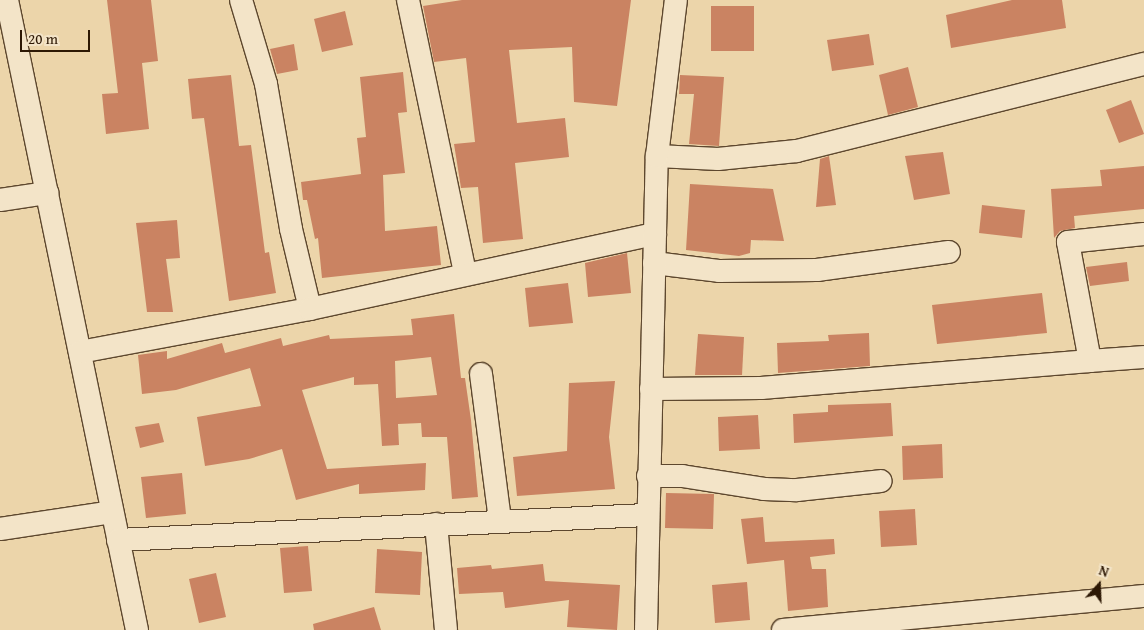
<!DOCTYPE html>
<style>
body{margin:0}
#map{position:relative;width:1144px;height:630px;overflow:hidden;background:#ecd5aa;font-family:"Gentium Book Plus",serif}
div>[style]{position:absolute}
[style*='--x']{left:calc(var(--x)*1px);top:calc(var(--y)*1px);width:calc(var(--w)*1px);rotate:calc(var(--a)*1deg)}
.building>*{inset:0;background:#ca8362}
.roads{filter:drop-shadow(1px 0 #5d472e) drop-shadow(-1px 0 #5d472e) drop-shadow(0 1px #5d472e) drop-shadow(0 -1px #5d472e)}
.minor>*{height:22px;margin:-11px;padding:0 11px;transform-origin:11px;border-radius:11px;background:#f3e4c8}
span{translate:-50% -50%;white-space:nowrap;text-align:center;line-height:1.15;-webkit-text-stroke:4px #f3e4c8;paint-order:stroke}
.north{position:absolute;left:1074px;top:560px;width:50px;height:50px;-webkit-text-stroke:4px #f3e4c8;paint-order:stroke;rotate:20deg;font-size:14px;font-weight:700;line-height:20px;text-align:center;color:#2d1804}
.north::after{content:'';display:block;margin:auto;width:18px;height:22px;background:#2d1804;clip-path:polygon(50% 0,100% 100%,50% 72%,0 100%)}
.scale{position:absolute;left:20px;top:30px;width:70px;height:22px;box-sizing:border-box;border:2px solid #2d1804;border-top:0;padding-left:6px;font-size:15px;line-height:18px;white-space:nowrap;color:#2d1804;-webkit-text-stroke:4px #f3e4c8;paint-order:stroke}
</style>
<div id="map">
<div class="building">
<i style="clip-path:polygon(107px 0,151px 0,158px 61px,142px 63px,149px 129px,106px 134px,102px 94px,118px 93px)"></i>
<i style="clip-path:polygon(462px 0,631px 0,617px 106px,574px 102px,572px 47px,509px 50px,517px 123px,565px 118px,569px 157px,515px 163px,523px 239px,483px 243px,478px 187px,461px 188px,454px 144px,475px 142px,466px 58px,434px 62px,423px 6px)"></i>
<i style="clip-path:polygon(1012px 0,1062px 0,1066px 28px,951px 48px,946px 15px)"></i>
<i style="clip-path:polygon(711px 6px,754px 6px,754px 51px,711px 51px)"></i>
<i style="clip-path:polygon(345px 11px,353px 45px,322px 52px,314px 19px)"></i>
<i style="clip-path:polygon(869px 34px,874px 65px,832px 71px,827px 40px)"></i>
<i style="clip-path:polygon(294px 44px,298px 70px,277px 74px,270px 49px)"></i>
<i style="clip-path:polygon(908px 67px,918px 107px,888px 115px,879px 75px)"></i>
<i style="clip-path:polygon(403px 72px,407px 112px,398px 113px,405px 173px,383px 175px,385px 231px,437px 226px,441px 265px,322px 278px,318px 238px,315px 239px,307px 200px,303px 200px,301px 182px,361px 174px,357px 138px,366px 137px,360px 77px)"></i>
<i style="clip-path:polygon(231px 75px,239px 146px,251px 145px,265px 253px,269px 252px,276px 293px,229px 301px,204px 118px,192px 119px,188px 79px)"></i>
<i style="clip-path:polygon(680px 75px,724px 77px,719px 146px,689px 144px,694px 94px,679px 94px)"></i>
<i style="clip-path:polygon(1131px 100px,1144px 134px,1119px 143px,1106px 110px)"></i>
<i style="clip-path:polygon(943px 152px,950px 194px,914px 200px,905px 156px)"></i>
<i style="clip-path:polygon(829px 156px,836px 205px,816px 207px,820px 159px)"></i>
<i style="clip-path:polygon(1144px 166px,1144px 209px,1074px 216px,1075px 228px,1060px 231px,1054px 238px,1051px 189px,1102px 186px,1100px 170px)"></i>
<i style="clip-path:polygon(690px 184px,773px 189px,784px 241px,751px 240px,750px 253px,739px 256px,686px 250px)"></i>
<i style="clip-path:polygon(982px 205px,1025px 210px,1022px 238px,979px 233px)"></i>
<i style="clip-path:polygon(177px 220px,180px 258px,166px 259px,173px 312px,147px 312px,136px 223px)"></i>
<i style="clip-path:polygon(627px 253px,631px 293px,588px 297px,585px 263px)"></i>
<i style="clip-path:polygon(1127px 262px,1129px 281px,1090px 286px,1086px 267px)"></i>
<i style="clip-path:polygon(568px 283px,573px 323px,529px 327px,525px 288px)"></i>
<i style="clip-path:polygon(1042px 293px,1047px 333px,937px 344px,932px 305px)"></i>
<i style="clip-path:polygon(evenodd,454px 314px,461px 378px,465px 378px,471px 420px,478px 497px,452px 499px,447px 437px,422px 437px,421px 423px,398px 424px,399px 445px,382px 446px,378px 384px,354px 385px,354px 377px,302px 390px,327px 469px,426px 463px,425px 490px,359px 494px,359px 484px,296px 500px,282px 449px,249px 459px,205px 466px,197px 417px,261px 406px,250px 368px,176px 390px,142px 394px,138px 355px,167px 351px,167px 359px,222px 343px,225px 353px,281px 338px,283px 346px,329px 335px,330px 339px,413px 335px,411px 319px,454px 314px,431px 357px,437px 395px,396px 398px,395px 361px,431px 357px)"></i>
<i style="clip-path:polygon(869px 333px,870px 366px,778px 373px,777px 343px,829px 341px,828px 335px)"></i>
<i style="clip-path:polygon(698px 334px,744px 337px,742px 375px,695px 375px)"></i>
<i style="clip-path:polygon(615px 381px,609px 437px,615px 489px,517px 496px,513px 457px,567px 451px,569px 383px)"></i>
<i style="clip-path:polygon(891px 403px,893px 436px,794px 443px,793px 414px,828px 412px,828px 405px)"></i>
<i style="clip-path:polygon(758px 415px,760px 449px,719px 451px,718px 417px)"></i>
<i style="clip-path:polygon(159px 423px,164px 442px,140px 448px,135px 427px)"></i>
<i style="clip-path:polygon(942px 444px,943px 478px,903px 480px,902px 446px)"></i>
<i style="clip-path:polygon(182px 473px,186px 514px,146px 518px,141px 477px)"></i>
<i style="clip-path:polygon(666px 493px,714px 494px,713px 529px,665px 528px)"></i>
<i style="clip-path:polygon(915px 509px,917px 545px,881px 547px,879px 511px)"></i>
<i style="clip-path:polygon(763px 517px,765px 542px,834px 539px,835px 554px,810px 557px,812px 569px,826px 569px,828px 607px,788px 611px,784px 560px,747px 564px,741px 519px)"></i>
<i style="clip-path:polygon(308px 546px,312px 591px,284px 593px,280px 548px)"></i>
<i style="clip-path:polygon(377px 549px,422px 552px,420px 595px,375px 593px)"></i>
<i style="clip-path:polygon(543px 564px,545px 581px,620px 585px,617px 630px,567px 627px,569px 600px,505px 608px,503px 592px,459px 594px,457px 568px,491px 565px,492px 569px)"></i>
<i style="clip-path:polygon(216px 573px,226px 617px,199px 623px,189px 579px)"></i>
<i style="clip-path:polygon(747px 582px,750px 620px,715px 623px,712px 585px)"></i>
<i style="clip-path:polygon(374px 607px,381px 630px,314px 630px,313px 624px)"></i>
</div>
<div class="roads">
<div class="minor">
<i style="--x:7;--y:0;--w:643;--a:78.34"></i>
<i style="--x:241;--y:0;--w:88;--a:73.4"></i>
<i style="--x:266;--y:84;--w:147;--a:80.2"></i>
<i style="--x:291;--y:229;--w:82;--a:76.6"></i>
<i style="--x:408;--y:0;--w:280;--a:78.2"></i>
<i style="--x:657;--y:156;--w:61;--a:2.8"></i>
<i style="--x:718;--y:159;--w:79;--a:-5.8"></i>
<i style="--x:797;--y:151;--w:358;--a:-14.1"></i>
<i style="--x:0;--y:200;--w:48;--a:-8.5"></i>
<i style="--x:654;--y:263;--w:65;--a:7"></i>
<i style="--x:719;--y:271;--w:98;--a:-0.6"></i>
<i style="--x:817;--y:270;--w:133;--a:-7.8"></i>
<i style="--x:80;--y:352;--w:234;--a:-10.6"></i>
<i style="--x:310;--y:309;--w:353;--a:-12.3"></i>
<i style="--x:1090;--y:361;--w:54;--a:-4.2"></i>
<i style="--x:481;--y:374;--w:147;--a:82.6"></i>
<i style="--x:651;--y:389;--w:110;--a:-0.5"></i>
<i style="--x:761;--y:388;--w:330;--a:-4.7"></i>
<i style="--x:1090;--y:361;--w:121;--a:-100.5"></i>
<i style="--x:1068;--y:242;--w:76;--a:-6"></i>
<i style="--x:648;--y:476;--w:34;--a:0"></i>
<i style="--x:682;--y:476;--w:83;--a:9"></i>
<i style="--x:764;--y:489;--w:33;--a:2"></i>
<i style="--x:797;--y:490;--w:84;--a:-6.1"></i>
<i style="--x:436;--y:524;--w:106;--a:84.6"></i>
<i style="--x:0;--y:529;--w:113;--a:-8.6"></i>
<i style="--x:118;--y:540;--w:530;--a:-2.71"></i>
<i style="--x:646;--y:630;--w:474;--a:-88.7"></i>
<i style="--x:657;--y:156;--w:157;--a:-83.1"></i>
<i style="--x:783;--y:630;--w:363;--a:-5.4"></i>
</div>
</div>
<div class="north">N</div>
<div class="scale">20 m</div>
</div>
